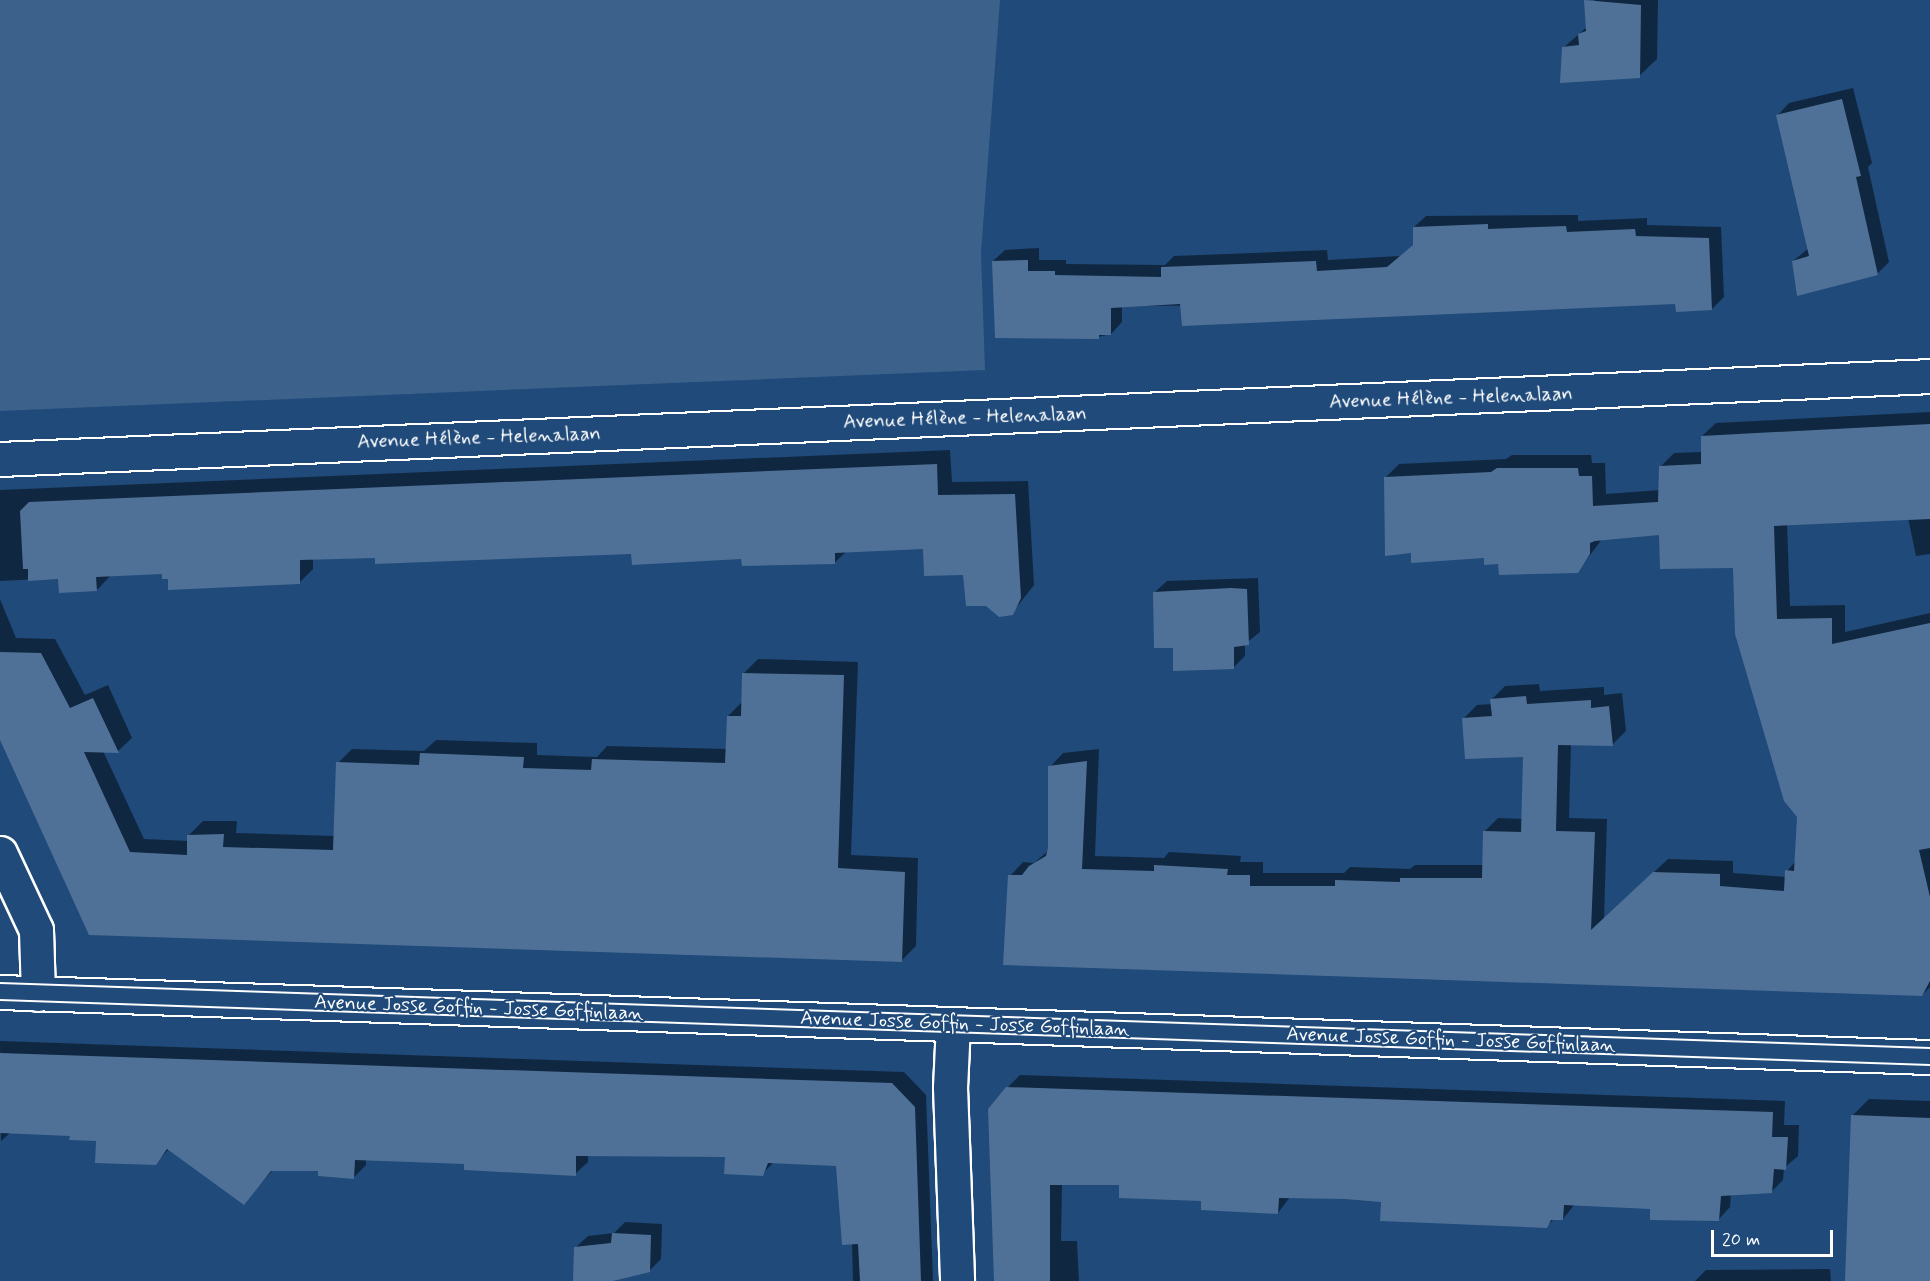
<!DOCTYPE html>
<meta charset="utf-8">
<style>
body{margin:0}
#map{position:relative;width:1930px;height:1281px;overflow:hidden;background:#1f4a7a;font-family:Mynerve,sans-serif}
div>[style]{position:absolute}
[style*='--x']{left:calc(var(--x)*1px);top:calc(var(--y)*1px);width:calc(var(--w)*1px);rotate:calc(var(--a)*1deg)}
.green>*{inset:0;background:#3c618b}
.shadow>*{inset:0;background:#0007}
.building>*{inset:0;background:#507197}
.roads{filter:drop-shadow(2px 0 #fff) drop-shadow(-2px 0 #fff) drop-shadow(0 2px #fff) drop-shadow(0 -2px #fff)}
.minor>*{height:33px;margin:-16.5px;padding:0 16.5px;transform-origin:16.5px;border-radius:16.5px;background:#1f4a7a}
.secondary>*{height:33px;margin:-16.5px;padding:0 16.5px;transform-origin:16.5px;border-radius:16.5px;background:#1f4a7a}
.tram>*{height:1.5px;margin:-0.75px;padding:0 0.75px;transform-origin:0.75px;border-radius:0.75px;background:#fff}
span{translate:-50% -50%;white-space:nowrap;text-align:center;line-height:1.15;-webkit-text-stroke:4.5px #1f4a7a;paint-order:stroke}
.street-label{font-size:20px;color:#fff}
.scale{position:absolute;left:1711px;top:1230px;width:122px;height:27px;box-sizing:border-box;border:3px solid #fff;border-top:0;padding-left:8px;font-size:18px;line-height:21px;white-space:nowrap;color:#fff;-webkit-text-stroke:4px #1f4a7a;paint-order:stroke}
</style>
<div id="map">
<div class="green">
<i style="clip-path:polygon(0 0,1000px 0,981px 253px,985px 370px,0 411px)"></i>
</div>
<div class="shadow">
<i style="clip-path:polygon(1595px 0,1658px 0,1657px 59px,1639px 76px,1563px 48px,1587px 27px,1586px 11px)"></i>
<i style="clip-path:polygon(1853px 88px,1872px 163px,1868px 167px,1889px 262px,1877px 274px,1793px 261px,1809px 248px,1778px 115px,1789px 103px)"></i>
<i style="clip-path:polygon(1578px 215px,1578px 221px,1647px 218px,1647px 225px,1721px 227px,1724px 297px,1712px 309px,1677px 302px,1122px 306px,1122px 322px,1111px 334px,1098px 337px,993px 261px,1005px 250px,1039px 248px,1039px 260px,1066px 260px,1066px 264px,1165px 265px,1174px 256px,1327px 250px,1328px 260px,1400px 256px,1415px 244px,1414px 227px,1426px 216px)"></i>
<i style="clip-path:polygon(1930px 412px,1930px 554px,1916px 556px,1908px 518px,1787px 524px,1790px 606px,1845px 605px,1845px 632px,1930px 613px,1930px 987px,1922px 995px,1010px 876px,1023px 862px,1034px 863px,1049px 850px,1050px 767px,1063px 753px,1099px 749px,1095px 856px,1164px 858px,1169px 852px,1241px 856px,1240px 862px,1263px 862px,1263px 873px,1344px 873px,1350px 867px,1410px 869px,1415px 865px,1484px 865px,1485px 831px,1498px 818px,1523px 819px,1525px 755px,1464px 718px,1477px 705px,1492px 704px,1492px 699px,1505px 686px,1539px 684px,1540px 691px,1604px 687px,1604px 695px,1622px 693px,1626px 731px,1612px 745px,1571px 744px,1569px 818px,1607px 819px,1604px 919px,1668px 859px,1733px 861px,1733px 873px,1786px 877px,1787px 871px,1796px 861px,1799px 817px,1735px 567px,1661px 533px,1603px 538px,1578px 571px,1500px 563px,1485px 557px,1412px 552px,1385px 478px,1399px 464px,1506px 459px,1512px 455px,1591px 455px,1592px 463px,1605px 463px,1606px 494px,1660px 490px,1660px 467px,1674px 453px,1702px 452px,1702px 436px,1716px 423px)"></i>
<i style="clip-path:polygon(950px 450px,952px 482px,1028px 481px,1034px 585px,1012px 613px,964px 573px,924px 547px,847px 551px,834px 563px,633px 552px,313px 558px,313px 569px,299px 583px,169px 578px,164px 573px,111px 575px,97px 590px,59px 578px,0 581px,0 490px)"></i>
<i style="clip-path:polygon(1258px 578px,1260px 632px,1245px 644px,1245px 656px,1233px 668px,1175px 646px,1155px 592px,1167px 581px)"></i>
<i style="clip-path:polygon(0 599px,16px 638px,55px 639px,85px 695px,108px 685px,132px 738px,118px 751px,103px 751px,144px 839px,189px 841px,189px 835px,203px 821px,237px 821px,236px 833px,335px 836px,338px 763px,352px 749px,424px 751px,436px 740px,537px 743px,537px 755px,597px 757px,607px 746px,727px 749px,728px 716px,743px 701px,744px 673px,758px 659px,858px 662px,851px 855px,918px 858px,916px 946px,902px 960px,90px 934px,0 739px)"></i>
<i style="clip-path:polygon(0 1041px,904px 1072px,926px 1095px,933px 1281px,853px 1281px,852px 1243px,837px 1165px,774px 1162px,762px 1174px,727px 1156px,588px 1155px,588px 1162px,575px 1174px,465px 1163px,366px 1159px,366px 1165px,354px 1177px,320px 1170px,273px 1170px,244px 1203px,169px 1149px,156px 1163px,97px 1140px,71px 1134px,11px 1132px,1px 1141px)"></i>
<i style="clip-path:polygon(1020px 1075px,1785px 1101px,1784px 1125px,1799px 1125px,1798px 1156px,1784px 1168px,1783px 1180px,1771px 1192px,1731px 1194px,1730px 1207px,1718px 1220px,1652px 1208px,1575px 1204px,1563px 1219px,1554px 1219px,1546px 1227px,1382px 1200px,1290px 1197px,1278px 1213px,1121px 1183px,1062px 1184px,1061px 1241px,1077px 1241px,1079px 1281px,996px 1281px,1007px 1088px)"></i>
<i style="clip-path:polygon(1869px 1099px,1930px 1101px,1930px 1281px,1847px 1281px,1852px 1116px)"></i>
<i style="clip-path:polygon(625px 1222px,662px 1224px,661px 1259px,649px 1271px,607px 1281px,575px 1281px,576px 1247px,588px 1236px,614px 1233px)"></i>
<i style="clip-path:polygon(1830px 1269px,1831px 1281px,1695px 1281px,1706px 1270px)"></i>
</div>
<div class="building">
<i style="clip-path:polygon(1584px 0,1641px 5px,1640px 78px,1560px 83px,1562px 47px,1579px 45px,1578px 34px,1586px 31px)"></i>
<i style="clip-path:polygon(1842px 99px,1861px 176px,1856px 177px,1878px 275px,1797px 296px,1792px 261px,1809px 256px,1776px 115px)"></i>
<i style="clip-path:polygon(1488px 224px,1488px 229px,1566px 226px,1567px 232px,1635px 229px,1636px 236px,1709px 238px,1712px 310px,1676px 312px,1675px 304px,1182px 326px,1180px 304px,1111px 308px,1111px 335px,1099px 335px,1099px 339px,995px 338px,992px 261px,1028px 260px,1028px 271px,1055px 271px,1055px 275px,1161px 277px,1161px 267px,1316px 261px,1317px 271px,1387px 267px,1413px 245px,1413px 227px)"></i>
<i style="clip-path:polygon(1930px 424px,1930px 519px,1774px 526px,1777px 619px,1832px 618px,1832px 644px,1930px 623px,1930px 848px,1919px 850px,1930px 897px,1930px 981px,1922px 996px,1003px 965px,1008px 875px,1022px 875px,1029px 866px,1046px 856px,1048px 848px,1048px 766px,1087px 761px,1082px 869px,1154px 871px,1154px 865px,1228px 869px,1227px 875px,1250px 875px,1250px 886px,1335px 886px,1335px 880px,1400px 882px,1400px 878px,1482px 878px,1483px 831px,1521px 832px,1523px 757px,1465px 759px,1462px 718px,1492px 716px,1490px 699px,1526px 696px,1527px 704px,1591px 700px,1591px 708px,1609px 706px,1613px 746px,1558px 745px,1556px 831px,1595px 832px,1591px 930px,1653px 872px,1720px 874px,1720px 886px,1784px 891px,1785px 870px,1794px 871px,1797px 817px,1784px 801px,1735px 634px,1733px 568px,1660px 569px,1659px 535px,1595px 541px,1590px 543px,1590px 554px,1578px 573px,1499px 575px,1498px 564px,1484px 565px,1484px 558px,1411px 563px,1411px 553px,1385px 556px,1384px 477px,1491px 472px,1497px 468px,1578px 468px,1579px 476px,1592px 476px,1593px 506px,1658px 502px,1659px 466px,1701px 464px,1701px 436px)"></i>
<i style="clip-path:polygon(937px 464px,938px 495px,1015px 494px,1021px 598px,1013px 615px,999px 617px,986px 606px,966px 606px,963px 575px,924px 576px,923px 549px,835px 553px,835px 564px,742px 566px,741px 559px,632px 565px,631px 554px,375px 564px,375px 558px,300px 560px,300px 584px,168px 590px,168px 579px,162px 579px,162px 574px,96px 577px,97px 591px,59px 593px,58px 579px,28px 581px,28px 569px,23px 569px,20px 511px,29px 502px)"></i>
<i style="clip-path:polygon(1231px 588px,1247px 589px,1249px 645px,1234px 647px,1234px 669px,1173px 671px,1173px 648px,1154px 648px,1153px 592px)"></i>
<i style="clip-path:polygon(0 652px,41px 653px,70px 708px,93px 698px,119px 753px,84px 752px,130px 852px,187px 855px,187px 835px,224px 834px,223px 847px,333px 850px,336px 762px,419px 765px,420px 753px,524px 757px,523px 768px,591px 770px,592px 759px,725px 763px,727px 716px,741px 716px,742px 673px,844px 675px,838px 868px,905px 872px,902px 962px,89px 935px,0 740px)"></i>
<i style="clip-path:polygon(0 1053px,892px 1083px,915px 1107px,921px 1281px,860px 1281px,858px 1244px,842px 1245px,836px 1166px,768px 1163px,763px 1176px,724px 1174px,725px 1157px,576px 1156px,576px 1176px,464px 1170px,464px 1164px,355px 1160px,354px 1179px,318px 1176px,318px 1171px,271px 1171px,244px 1205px,167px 1149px,156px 1165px,95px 1163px,96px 1141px,69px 1140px,70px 1136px,0 1133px)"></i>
<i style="clip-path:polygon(1006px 1087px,1773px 1112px,1772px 1137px,1788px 1137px,1786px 1170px,1774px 1169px,1772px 1193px,1721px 1196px,1719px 1221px,1650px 1220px,1650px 1209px,1564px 1205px,1563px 1220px,1551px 1220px,1547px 1228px,1380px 1221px,1381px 1202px,1345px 1199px,1279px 1198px,1278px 1214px,1201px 1210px,1201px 1201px,1119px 1198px,1119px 1185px,1050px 1185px,1050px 1281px,994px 1281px,988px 1109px)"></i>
<i style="clip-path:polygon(1851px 1115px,1930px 1118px,1930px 1281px,1845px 1281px)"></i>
<i style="clip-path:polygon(612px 1233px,651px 1235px,650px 1272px,613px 1281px,573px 1281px,574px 1247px,611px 1243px)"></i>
</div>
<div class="roads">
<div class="minor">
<i style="--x:0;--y:459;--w:1932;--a:-2.46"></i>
<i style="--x:0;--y:853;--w:85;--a:64.9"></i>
<i style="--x:36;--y:930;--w:64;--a:88.2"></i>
<i style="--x:953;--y:1024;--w:63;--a:92.7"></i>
<i style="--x:950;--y:1087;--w:194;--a:87.9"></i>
</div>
<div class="secondary">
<i style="--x:0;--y:992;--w:1931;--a:1.93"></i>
</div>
</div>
<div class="tram">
<i style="--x:0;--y:983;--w:1931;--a:1.93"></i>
<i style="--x:0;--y:1000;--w:1931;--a:1.93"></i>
</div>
<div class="street-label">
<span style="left:1451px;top:398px;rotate:-2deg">Avenue Hélène - Helenalaan</span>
<span style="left:965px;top:418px;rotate:-2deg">Avenue Hélène - Helenalaan</span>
<span style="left:479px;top:438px;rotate:-2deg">Avenue Hélène - Helenalaan</span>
<span style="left:479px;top:1008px;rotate:2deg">Avenue Josse Goffin - Josse Goffinlaan</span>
<span style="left:965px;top:1024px;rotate:2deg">Avenue Josse Goffin - Josse Goffinlaan</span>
<span style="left:1451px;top:1040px;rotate:2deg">Avenue Josse Goffin - Josse Goffinlaan</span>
</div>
<div class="scale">20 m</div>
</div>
